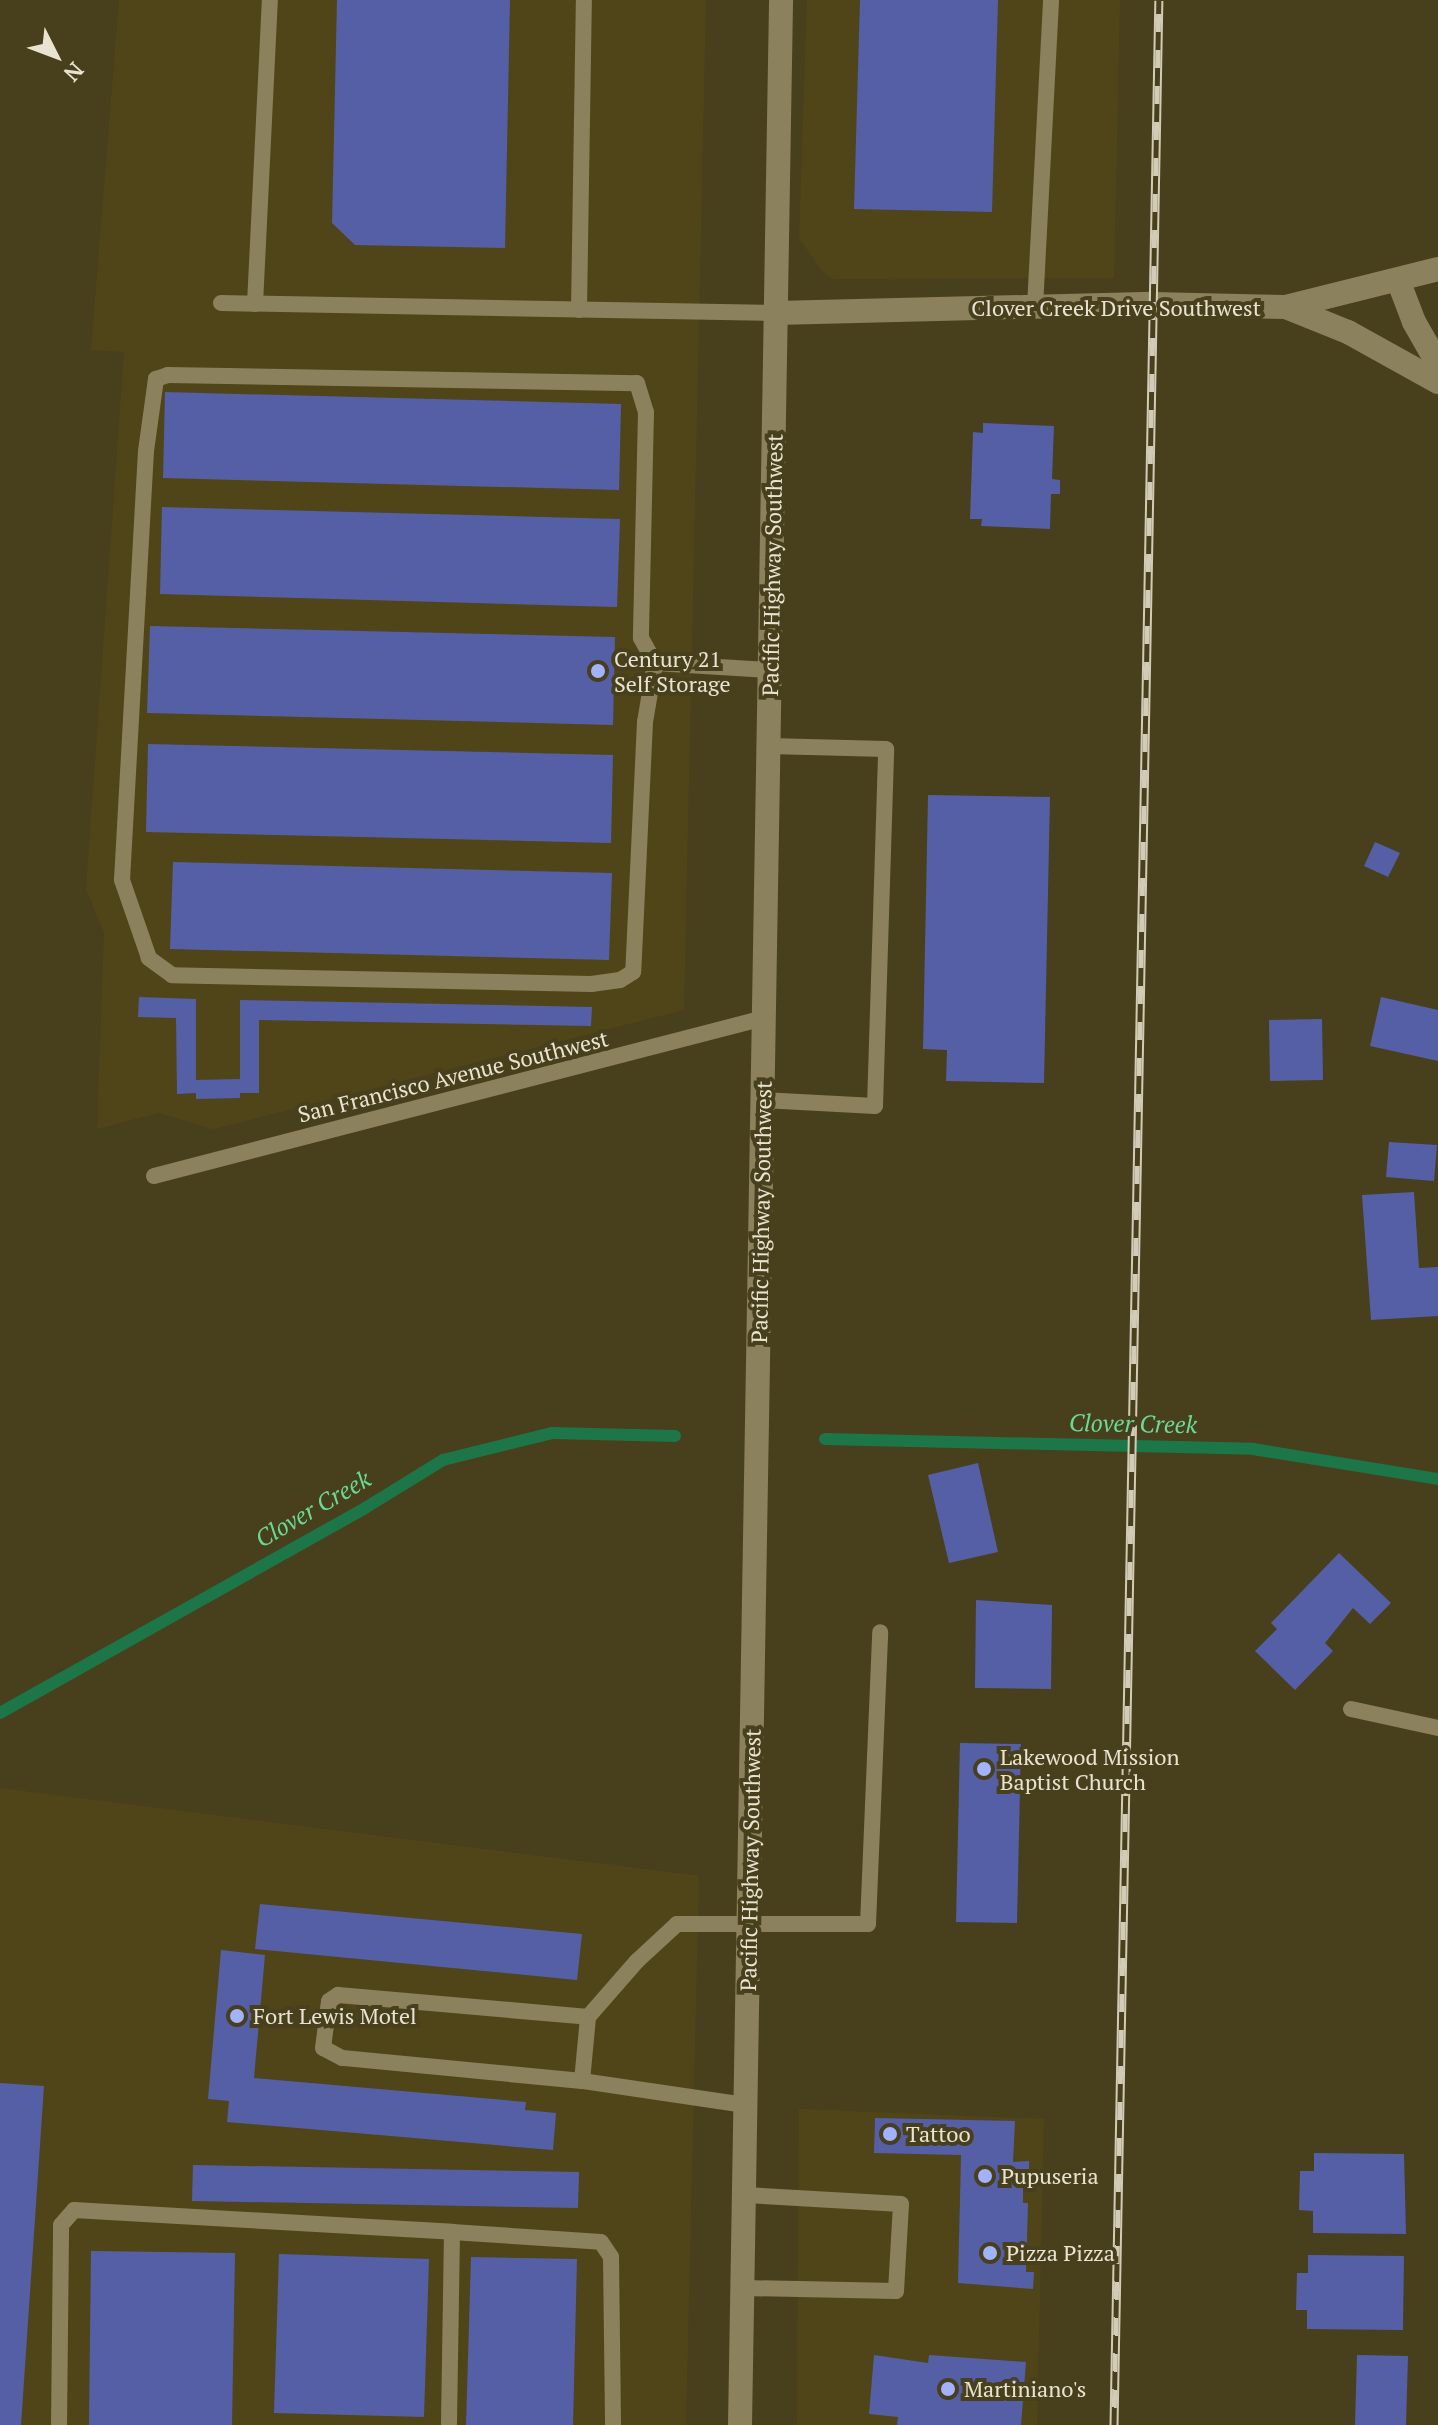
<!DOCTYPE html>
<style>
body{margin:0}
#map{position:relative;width:1438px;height:2425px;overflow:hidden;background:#483f1c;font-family:"PT Serif",serif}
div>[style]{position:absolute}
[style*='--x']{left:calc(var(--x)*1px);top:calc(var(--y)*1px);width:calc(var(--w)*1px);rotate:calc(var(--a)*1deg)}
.built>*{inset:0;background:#504519}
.stream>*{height:12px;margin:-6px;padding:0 6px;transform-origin:6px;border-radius:6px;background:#1d7647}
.building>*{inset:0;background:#555fa5}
.service>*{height:16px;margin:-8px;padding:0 8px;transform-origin:8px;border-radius:8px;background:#8b815c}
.minor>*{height:24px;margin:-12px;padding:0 12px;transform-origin:12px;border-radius:12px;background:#8b815c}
.tertiary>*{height:24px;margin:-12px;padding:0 12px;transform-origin:12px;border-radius:12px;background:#8b815c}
.rail>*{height:9px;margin-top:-4.5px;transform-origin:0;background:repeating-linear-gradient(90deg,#483f1c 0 18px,#d2ccb7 0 36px);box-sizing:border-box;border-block:2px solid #d2ccb7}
.dots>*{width:22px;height:22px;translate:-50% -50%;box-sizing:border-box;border:4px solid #483f1c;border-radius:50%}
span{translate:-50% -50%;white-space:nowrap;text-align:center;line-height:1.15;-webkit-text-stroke:8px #483f1c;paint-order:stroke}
.street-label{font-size:22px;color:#e9e4d1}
.poi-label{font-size:22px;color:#e9e4d1}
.left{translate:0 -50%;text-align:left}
.water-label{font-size:24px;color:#6ad996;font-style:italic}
.north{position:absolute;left:16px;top:16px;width:80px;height:80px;-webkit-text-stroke:6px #483f1c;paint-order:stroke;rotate:132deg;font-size:22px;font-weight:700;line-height:32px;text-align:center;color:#e9e4d1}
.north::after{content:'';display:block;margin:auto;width:28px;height:36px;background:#e9e4d1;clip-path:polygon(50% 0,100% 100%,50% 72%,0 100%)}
</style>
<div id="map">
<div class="built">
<i style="clip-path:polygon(119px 0,706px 0,684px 1010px,213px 1129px,159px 1113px,97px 1129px,104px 933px,86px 889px,124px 352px,91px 350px)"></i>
<i style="clip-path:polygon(807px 0,1120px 0,1114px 278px,833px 279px,822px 271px,799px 238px)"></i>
<i style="clip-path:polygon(0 1788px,699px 1876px,686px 2425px,0 2425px)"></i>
<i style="clip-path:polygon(799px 2109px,1044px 2119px,1037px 2425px,797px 2425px)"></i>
</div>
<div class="stream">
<i style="--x:825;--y:1439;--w:428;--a:1.3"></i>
<i style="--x:1253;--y:1449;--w:187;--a:9.2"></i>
<i style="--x:0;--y:1713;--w:419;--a:-29.3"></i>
<i style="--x:365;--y:1508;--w:92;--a:-31.6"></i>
<i style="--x:443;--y:1460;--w:112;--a:-13.9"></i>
<i style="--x:552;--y:1433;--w:123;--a:1.4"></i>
</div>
<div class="building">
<i style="clip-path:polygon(337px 0,510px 0,505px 248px,355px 245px,332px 223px)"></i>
<i style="clip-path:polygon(860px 0,998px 0,992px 212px,854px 209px)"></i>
<i style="clip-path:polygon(165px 392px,621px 404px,619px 490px,163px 478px)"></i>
<i style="clip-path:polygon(983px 423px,1054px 426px,1052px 479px,1060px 480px,1060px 494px,1051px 494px,1050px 529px,981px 526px,982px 519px,970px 519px,973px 432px,983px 433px)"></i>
<i style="clip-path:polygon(162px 507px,620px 519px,617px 607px,160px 594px)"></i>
<i style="clip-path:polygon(150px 626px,615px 637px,613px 725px,147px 713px)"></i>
<i style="clip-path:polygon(148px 744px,613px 755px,611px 843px,146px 832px)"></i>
<i style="clip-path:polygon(928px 795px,1050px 797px,1044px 1083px,946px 1081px,947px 1050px,923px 1049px)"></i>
<i style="clip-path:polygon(1375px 842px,1400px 853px,1388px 877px,1364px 866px)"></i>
<i style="clip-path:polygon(173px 862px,612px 873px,609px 960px,170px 949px)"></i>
<i style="clip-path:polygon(139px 997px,196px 999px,196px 1080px,240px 1079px,240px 1000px,592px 1007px,591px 1026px,259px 1020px,259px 1093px,240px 1093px,240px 1098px,196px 1099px,196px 1093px,177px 1094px,176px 1018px,138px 1017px)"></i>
<i style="clip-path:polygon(1381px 997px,1438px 1010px,1438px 1061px,1370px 1046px)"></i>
<i style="clip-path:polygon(1322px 1019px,1323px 1080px,1270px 1081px,1269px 1020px)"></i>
<i style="clip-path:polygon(1389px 1142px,1437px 1145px,1434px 1181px,1386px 1177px)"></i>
<i style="clip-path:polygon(1414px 1192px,1419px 1268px,1438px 1267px,1438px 1316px,1371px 1320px,1362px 1195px)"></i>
<i style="clip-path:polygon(978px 1463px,998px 1552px,949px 1563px,928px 1475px)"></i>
<i style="clip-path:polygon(1339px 1553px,1391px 1603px,1370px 1624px,1353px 1608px,1325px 1643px,1333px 1651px,1295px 1690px,1255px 1651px,1277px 1629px,1271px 1623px)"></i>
<i style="clip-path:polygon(976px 1600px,1052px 1605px,1051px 1689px,975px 1688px)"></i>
<i style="clip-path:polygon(960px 1743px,1021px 1744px,1017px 1923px,956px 1922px)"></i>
<i style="clip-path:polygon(260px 1904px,582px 1934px,577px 1980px,255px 1949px)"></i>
<i style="clip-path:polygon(221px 1950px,265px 1955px,254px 2078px,526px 2102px,525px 2110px,556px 2113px,553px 2150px,227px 2122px,229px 2101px,208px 2099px)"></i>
<i style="clip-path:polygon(0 2083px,44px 2086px,21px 2425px,0 2425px)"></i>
<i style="clip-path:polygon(875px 2118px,1015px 2121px,1013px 2162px,1029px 2161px,1029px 2178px,1023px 2178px,1023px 2203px,1028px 2203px,1026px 2272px,1034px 2272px,1033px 2289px,958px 2283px,961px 2155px,874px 2153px)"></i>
<i style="clip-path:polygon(1314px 2153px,1404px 2154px,1406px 2234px,1313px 2233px,1313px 2211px,1299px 2210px,1300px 2171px,1314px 2171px)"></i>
<i style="clip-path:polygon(193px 2165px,579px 2172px,578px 2208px,192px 2201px)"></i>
<i style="clip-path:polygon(91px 2251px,235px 2253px,232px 2425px,89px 2425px)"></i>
<i style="clip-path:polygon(279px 2254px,429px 2259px,424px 2417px,274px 2413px)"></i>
<i style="clip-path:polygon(1308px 2255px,1404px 2256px,1403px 2330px,1307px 2329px,1307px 2310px,1296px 2310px,1297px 2273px,1308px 2273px)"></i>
<i style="clip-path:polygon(471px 2257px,577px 2259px,573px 2425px,466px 2425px)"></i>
<i style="clip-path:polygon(874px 2355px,928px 2363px,929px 2355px,1026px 2362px,1021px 2425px,897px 2425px,898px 2417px,869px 2414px)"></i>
<i style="clip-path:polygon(1357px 2355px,1408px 2356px,1406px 2425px,1355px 2425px)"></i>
</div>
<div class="service">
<i style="--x:221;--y:303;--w:555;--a:1.03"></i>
<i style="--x:255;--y:304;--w:304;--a:-87.2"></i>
<i style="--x:1035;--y:307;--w:307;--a:-87"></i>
<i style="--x:579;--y:310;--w:310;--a:-89.1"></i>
<i style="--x:655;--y:663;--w:60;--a:99.6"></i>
<i style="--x:645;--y:722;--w:250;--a:92.7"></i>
<i style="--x:633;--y:972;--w:15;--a:148"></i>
<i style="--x:620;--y:980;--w:29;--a:172"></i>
<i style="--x:591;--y:984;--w:419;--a:-178.8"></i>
<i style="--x:172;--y:975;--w:29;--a:-144"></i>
<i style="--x:149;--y:958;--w:83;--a:-109.1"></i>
<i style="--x:122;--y:880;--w:430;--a:-86.8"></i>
<i style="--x:146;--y:451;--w:73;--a:-82.1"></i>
<i style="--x:156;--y:379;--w:13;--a:-18"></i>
<i style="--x:168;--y:375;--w:469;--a:1"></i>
<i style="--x:637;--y:383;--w:30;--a:73"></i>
<i style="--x:646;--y:412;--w:226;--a:91.3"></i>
<i style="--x:641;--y:638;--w:29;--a:61"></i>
<i style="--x:655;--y:663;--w:115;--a:3.5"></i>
<i style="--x:762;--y:1100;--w:113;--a:3"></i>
<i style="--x:875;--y:1106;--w:357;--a:-88.2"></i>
<i style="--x:886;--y:749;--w:117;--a:-178.5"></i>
<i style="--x:154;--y:1176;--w:630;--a:-14.52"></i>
<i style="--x:1351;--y:1709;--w:89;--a:12.3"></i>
<i style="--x:582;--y:2081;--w:64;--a:-84.6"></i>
<i style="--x:745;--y:2105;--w:165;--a:-171.6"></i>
<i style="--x:582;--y:2081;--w:241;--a:-174.5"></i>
<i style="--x:342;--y:2058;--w:21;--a:-152"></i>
<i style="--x:323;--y:2048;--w:47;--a:-82.7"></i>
<i style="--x:329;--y:2001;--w:11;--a:-34"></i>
<i style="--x:338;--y:1995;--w:251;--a:5"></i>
<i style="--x:588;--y:2017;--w:74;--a:-48.8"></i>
<i style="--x:637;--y:1961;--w:54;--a:-42.8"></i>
<i style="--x:677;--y:1924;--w:191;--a:0"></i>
<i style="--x:868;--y:1924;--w:292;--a:-87.6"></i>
<i style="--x:452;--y:2232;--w:149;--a:3.8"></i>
<i style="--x:601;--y:2242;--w:18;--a:56"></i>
<i style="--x:611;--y:2257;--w:168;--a:89.3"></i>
<i style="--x:743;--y:2288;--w:153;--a:1.1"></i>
<i style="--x:896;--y:2291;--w:87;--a:-86.7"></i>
<i style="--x:901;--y:2204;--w:157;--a:-176.7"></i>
<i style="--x:59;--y:2425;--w:200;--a:-89.4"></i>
<i style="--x:61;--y:2225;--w:20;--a:-49"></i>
<i style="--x:74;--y:2210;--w:379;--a:3.3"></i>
<i style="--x:452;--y:2232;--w:193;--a:90.9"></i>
</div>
<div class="minor">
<i style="--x:1398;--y:280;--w:45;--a:69.1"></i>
<i style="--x:1414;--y:322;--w:48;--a:60.3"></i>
<i style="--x:1286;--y:307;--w:157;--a:-14"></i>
<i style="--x:776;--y:313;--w:377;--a:-1.4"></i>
<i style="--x:1153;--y:304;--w:133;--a:1.3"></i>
<i style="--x:1286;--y:307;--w:67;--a:22"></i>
<i style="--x:1348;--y:332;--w:103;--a:29.1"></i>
</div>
<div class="tertiary">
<i style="--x:740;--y:2425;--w:2425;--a:-89.03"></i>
</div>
<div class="rail">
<i style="--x:1114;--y:2425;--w:2425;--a:-88.94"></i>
</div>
<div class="dots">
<i style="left:598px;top:671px;background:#a3b2fd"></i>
<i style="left:984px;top:1769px;background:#a3b2fd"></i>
<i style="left:237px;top:2016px;background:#a3b2fd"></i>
<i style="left:890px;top:2134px;background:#a3b2fd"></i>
<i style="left:985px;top:2176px;background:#a3b2fd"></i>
<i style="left:990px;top:2253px;background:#a3b2fd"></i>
<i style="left:948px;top:2389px;background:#a3b2fd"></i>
</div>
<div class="street-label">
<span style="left:1116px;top:308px">Clover Creek Drive Southwest</span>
<span style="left:772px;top:565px;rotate:-89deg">Pacific Highway Southwest</span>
<span style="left:453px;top:1076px;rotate:-14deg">San Francisco Avenue Southwest</span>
<span style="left:761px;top:1212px;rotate:-89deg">Pacific Highway Southwest</span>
<span style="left:750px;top:1860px;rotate:-89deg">Pacific Highway Southwest</span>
</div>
<div class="poi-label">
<span class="left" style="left:614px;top:671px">Century 21<br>Self Storage</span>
<span class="left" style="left:1000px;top:1769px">Lakewood Mission<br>Baptist Church</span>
<span class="left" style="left:253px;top:2016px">Fort Lewis Motel</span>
<span class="left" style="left:906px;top:2134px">Tattoo</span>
<span class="left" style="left:1001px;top:2176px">Pupuseria</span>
<span class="left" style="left:1006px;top:2253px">Pizza Pizza</span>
<span class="left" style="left:964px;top:2389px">Martiniano's</span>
</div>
<div class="water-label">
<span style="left:1133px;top:1424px;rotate:1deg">Clover Creek</span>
<span style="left:313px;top:1509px;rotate:-30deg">Clover Creek</span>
</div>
<div class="north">N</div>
</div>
